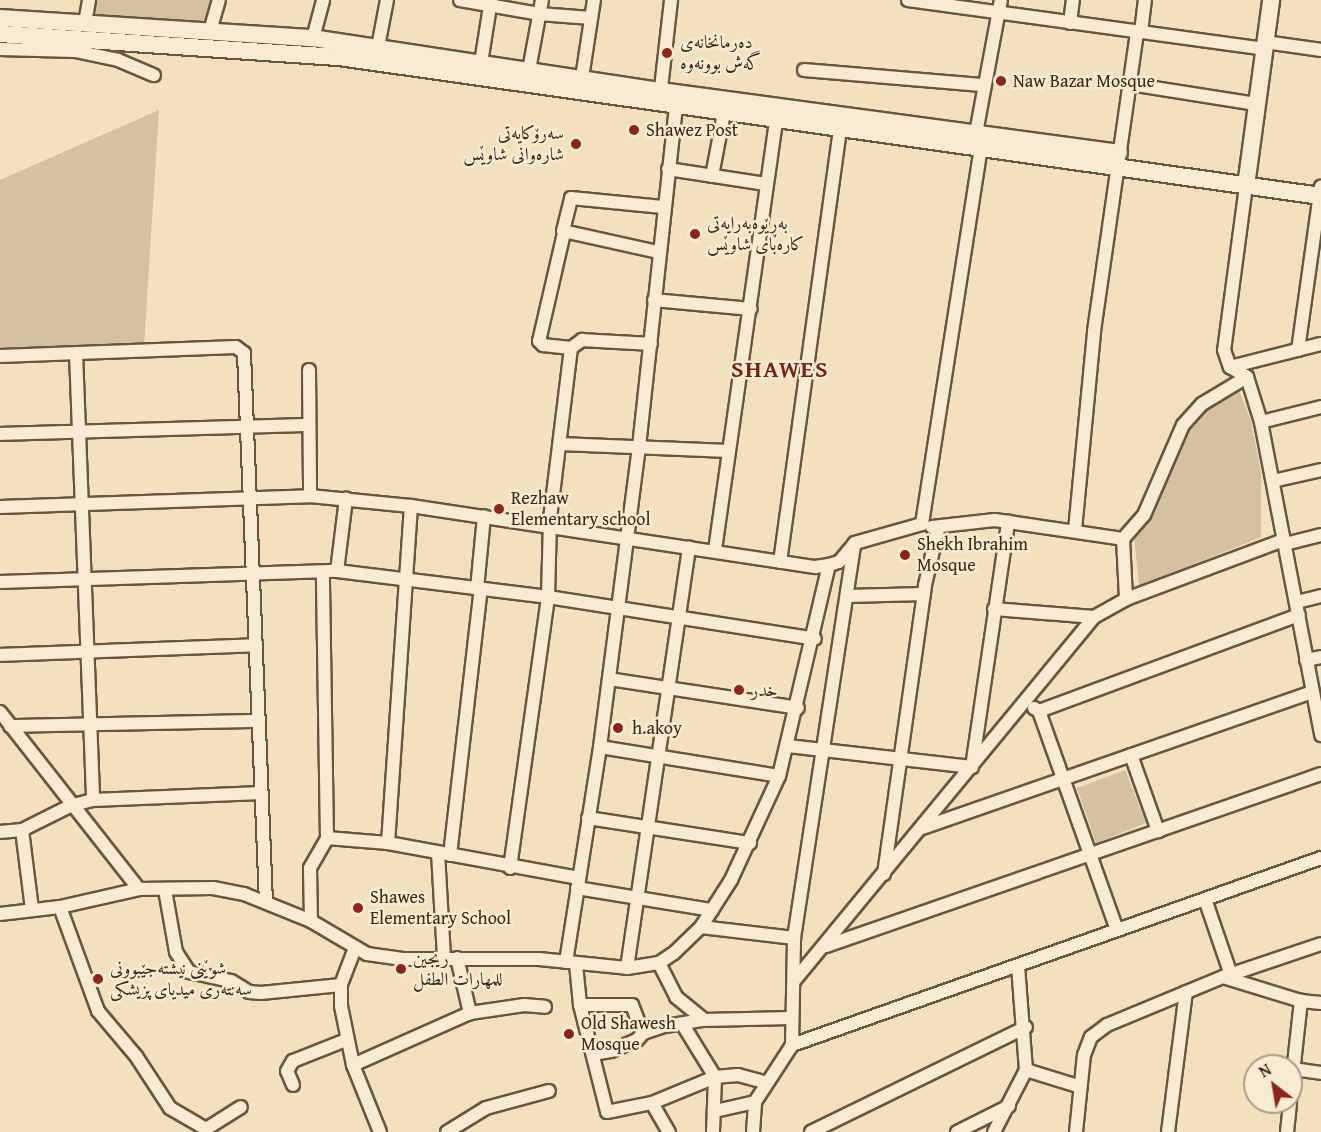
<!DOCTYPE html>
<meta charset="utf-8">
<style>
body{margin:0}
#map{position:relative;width:1321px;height:1132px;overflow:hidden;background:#f3e0bd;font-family:"Gentium Book Plus",Amiri,serif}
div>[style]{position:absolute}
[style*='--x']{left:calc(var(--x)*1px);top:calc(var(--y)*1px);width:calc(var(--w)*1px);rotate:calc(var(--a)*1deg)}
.green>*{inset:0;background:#d4c1a0}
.roads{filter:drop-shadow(2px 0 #68563f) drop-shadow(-2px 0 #68563f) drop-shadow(0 2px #68563f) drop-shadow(0 -2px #68563f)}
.street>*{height:12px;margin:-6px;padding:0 6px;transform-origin:6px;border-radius:6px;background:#f7ebd4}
.secondary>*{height:16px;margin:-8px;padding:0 8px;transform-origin:8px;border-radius:8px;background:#f7ebd4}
.dots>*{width:16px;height:16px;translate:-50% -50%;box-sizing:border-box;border:3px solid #f7ebd4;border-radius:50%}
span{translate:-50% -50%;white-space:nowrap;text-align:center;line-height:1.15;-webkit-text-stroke:5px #f7ebd4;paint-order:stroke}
.poi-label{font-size:18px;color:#3a2815}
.left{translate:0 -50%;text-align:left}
.right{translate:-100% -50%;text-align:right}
.district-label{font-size:24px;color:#7a1f14;font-weight:700;letter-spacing:1.5px}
.north{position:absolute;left:1243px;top:1054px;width:60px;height:60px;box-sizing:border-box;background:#f7ebd4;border:2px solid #ab9d88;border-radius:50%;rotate:329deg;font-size:16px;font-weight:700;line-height:24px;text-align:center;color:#3a2815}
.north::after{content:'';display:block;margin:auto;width:21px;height:27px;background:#8f2418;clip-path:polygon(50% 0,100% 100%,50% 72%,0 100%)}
</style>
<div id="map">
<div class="green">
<i style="clip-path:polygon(91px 0,211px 0,203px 31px,85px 23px)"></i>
<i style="clip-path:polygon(159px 110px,144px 346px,0 348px,0 180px)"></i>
<i style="clip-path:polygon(1237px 385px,1251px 421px,1261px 472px,1261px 537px,1139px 587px,1134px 535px,1154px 512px,1177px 445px,1211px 401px)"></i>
<i style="clip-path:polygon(1125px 770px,1146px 823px,1096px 843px,1077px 788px)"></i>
</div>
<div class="roads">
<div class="street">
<i style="--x:460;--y:0;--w:80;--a:10"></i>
<i style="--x:539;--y:14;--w:52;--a:4.4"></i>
<i style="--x:908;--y:0;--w:360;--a:7.8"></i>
<i style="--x:85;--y:23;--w:23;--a:-80"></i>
<i style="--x:1070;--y:23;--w:23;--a:-83"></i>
<i style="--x:210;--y:31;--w:32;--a:-74"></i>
<i style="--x:1141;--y:32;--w:32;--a:-83"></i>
<i style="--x:313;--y:38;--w:39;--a:-75"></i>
<i style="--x:1265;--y:42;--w:57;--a:8.1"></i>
<i style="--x:378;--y:47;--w:48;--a:-79.2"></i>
<i style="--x:0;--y:49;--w:75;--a:1.5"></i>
<i style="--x:75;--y:51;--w:44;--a:11.8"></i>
<i style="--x:118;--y:60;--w:39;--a:23"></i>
<i style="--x:481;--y:63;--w:64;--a:-81"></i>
<i style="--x:529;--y:70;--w:71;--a:-79.5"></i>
<i style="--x:804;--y:70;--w:181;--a:4.8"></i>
<i style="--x:582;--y:78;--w:79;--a:-81.3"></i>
<i style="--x:1130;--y:84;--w:128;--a:9"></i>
<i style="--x:660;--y:97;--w:98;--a:-83.5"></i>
<i style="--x:976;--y:133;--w:135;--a:-79.4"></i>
<i style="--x:668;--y:169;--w:99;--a:8.7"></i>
<i style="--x:712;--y:176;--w:64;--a:-79.2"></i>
<i style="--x:1246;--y:186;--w:165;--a:97.6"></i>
<i style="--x:1224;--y:350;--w:18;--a:71"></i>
<i style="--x:1230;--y:367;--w:20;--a:30"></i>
<i style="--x:1247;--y:377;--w:47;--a:72.7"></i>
<i style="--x:1261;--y:422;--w:319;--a:79.1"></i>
<i style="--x:564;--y:233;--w:111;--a:103"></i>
<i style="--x:539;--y:341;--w:6;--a:45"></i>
<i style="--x:543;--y:345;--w:28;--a:6"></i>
<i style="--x:658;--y:252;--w:97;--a:-167.5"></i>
<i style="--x:563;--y:231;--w:34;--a:-76"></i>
<i style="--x:571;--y:198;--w:92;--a:5.6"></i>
<i style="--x:654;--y:300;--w:97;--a:5.3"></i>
<i style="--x:1298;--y:350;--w:165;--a:-82"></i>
<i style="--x:76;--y:353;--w:447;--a:87.8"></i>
<i style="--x:0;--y:356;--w:236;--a:-2.2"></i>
<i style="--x:236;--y:347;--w:10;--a:37"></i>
<i style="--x:244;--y:353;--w:549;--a:87.71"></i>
<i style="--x:1230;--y:367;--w:94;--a:-14.2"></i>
<i style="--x:309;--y:370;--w:126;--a:89.5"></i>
<i style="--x:1261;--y:422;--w:62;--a:-14"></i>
<i style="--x:0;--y:434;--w:308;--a:-1.7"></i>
<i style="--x:560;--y:444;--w:169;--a:2.4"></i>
<i style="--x:1273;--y:481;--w:49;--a:-12.9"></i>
<i style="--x:0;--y:507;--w:310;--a:-2"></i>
<i style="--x:310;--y:496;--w:101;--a:5.7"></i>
<i style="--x:411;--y:506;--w:409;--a:8.6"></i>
<i style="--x:815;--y:567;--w:14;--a:-8"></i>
<i style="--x:932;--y:527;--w:63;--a:-6.3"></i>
<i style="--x:995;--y:520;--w:129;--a:8.4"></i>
<i style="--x:1123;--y:539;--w:60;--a:87.1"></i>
<i style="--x:1075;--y:530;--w:200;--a:-84.5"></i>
<i style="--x:1094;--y:331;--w:303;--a:-81.8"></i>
<i style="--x:1123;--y:539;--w:32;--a:-49"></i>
<i style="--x:1144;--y:515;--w:98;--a:-66.6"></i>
<i style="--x:1183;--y:425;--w:28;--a:-48"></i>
<i style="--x:1202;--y:404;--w:52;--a:-31"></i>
<i style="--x:1285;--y:544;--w:37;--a:-14"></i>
<i style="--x:715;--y:550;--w:434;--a:-81.9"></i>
<i style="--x:780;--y:562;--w:437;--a:-82.1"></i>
<i style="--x:337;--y:571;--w:73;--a:-82.9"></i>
<i style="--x:0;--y:582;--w:337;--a:-1.9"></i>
<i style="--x:337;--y:571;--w:213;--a:7"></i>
<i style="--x:548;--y:597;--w:270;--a:8.9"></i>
<i style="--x:477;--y:589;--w:73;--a:-84.5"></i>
<i style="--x:847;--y:596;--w:77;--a:-1.5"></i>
<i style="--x:1297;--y:602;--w:25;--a:-14"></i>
<i style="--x:994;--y:609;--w:100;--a:4.6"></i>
<i style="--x:0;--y:655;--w:256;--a:-2.2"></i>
<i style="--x:1306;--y:660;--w:15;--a:-11"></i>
<i style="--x:609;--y:679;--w:191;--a:8.7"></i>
<i style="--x:1034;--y:708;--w:6;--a:31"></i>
<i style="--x:1039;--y:711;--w:232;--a:70.4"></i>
<i style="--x:1039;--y:711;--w:277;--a:-20.3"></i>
<i style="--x:0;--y:712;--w:225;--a:51.9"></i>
<i style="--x:10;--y:726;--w:248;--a:-1.2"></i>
<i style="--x:788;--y:746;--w:185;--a:6.5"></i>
<i style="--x:972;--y:767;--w:248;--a:-81.6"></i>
<i style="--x:600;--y:747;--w:181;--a:9.2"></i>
<i style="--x:1131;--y:755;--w:81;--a:70.4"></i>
<i style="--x:588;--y:818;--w:164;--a:8.8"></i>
<i style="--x:922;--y:828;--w:413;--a:-19.2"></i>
<i style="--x:22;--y:830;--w:80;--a:82.8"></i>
<i style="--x:0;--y:832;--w:22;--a:-5"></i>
<i style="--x:22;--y:830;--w:54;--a:-26.6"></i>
<i style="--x:70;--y:806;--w:24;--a:-15"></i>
<i style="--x:93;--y:800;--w:168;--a:-2.4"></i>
<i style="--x:327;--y:838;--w:61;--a:4.7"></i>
<i style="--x:388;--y:843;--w:194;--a:10.4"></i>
<i style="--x:388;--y:843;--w:338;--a:-86.1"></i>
<i style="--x:438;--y:853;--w:105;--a:86.7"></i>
<i style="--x:450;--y:855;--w:268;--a:-83.4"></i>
<i style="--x:510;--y:868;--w:274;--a:-82"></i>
<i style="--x:548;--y:597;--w:78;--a:-88.5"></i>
<i style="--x:550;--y:519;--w:172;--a:-83"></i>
<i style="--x:571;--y:348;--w:14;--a:-36"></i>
<i style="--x:582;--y:340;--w:69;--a:3.3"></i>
<i style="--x:884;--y:874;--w:292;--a:-81.9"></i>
<i style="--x:925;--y:585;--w:57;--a:-76.9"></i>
<i style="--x:577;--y:888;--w:137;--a:9.3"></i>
<i style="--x:165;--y:890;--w:63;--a:79.9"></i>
<i style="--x:176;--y:952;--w:24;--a:57"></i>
<i style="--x:189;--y:972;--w:43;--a:12.1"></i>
<i style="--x:231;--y:981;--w:21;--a:31"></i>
<i style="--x:249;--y:992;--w:12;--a:5"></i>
<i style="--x:261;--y:993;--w:80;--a:-5.7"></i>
<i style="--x:1205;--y:899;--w:80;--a:71.1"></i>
<i style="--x:60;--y:907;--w:111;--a:69.9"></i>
<i style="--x:98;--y:1011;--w:59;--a:49.8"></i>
<i style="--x:136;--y:1056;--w:62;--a:56.8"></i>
<i style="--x:170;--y:1108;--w:42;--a:30.3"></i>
<i style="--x:206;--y:1129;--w:41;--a:-32.2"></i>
<i style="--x:0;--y:914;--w:60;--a:-6.7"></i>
<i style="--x:60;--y:907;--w:81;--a:-12.8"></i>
<i style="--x:139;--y:889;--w:74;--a:-0.8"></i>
<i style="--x:213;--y:888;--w:32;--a:11"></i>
<i style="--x:244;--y:894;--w:72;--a:21.9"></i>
<i style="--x:311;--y:921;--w:65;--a:30.5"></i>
<i style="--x:367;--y:954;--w:34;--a:8"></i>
<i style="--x:401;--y:959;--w:138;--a:0"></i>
<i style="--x:539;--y:959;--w:88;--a:5.8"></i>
<i style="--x:627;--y:968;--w:32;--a:-9"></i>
<i style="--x:659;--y:963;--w:18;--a:-34"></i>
<i style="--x:674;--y:953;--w:37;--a:-44"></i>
<i style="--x:701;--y:927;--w:56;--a:-57.4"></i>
<i style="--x:731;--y:880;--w:115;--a:-65.2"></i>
<i style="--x:779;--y:776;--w:217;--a:-76.7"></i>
<i style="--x:829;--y:565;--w:10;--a:-17"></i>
<i style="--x:839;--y:562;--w:25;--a:-50"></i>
<i style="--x:855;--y:543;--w:70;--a:-15.8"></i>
<i style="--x:922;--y:524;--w:380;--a:-81.1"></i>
<i style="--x:311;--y:921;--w:53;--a:-91.1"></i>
<i style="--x:310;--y:868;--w:34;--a:-60"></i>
<i style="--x:327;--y:838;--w:266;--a:-90.9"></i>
<i style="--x:701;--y:927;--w:94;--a:6.7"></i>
<i style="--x:826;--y:946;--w:524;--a:-19.16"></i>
<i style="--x:355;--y:948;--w:40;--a:111"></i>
<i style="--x:341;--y:985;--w:21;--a:90"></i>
<i style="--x:341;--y:1006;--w:60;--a:78.5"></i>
<i style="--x:353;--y:1065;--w:72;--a:68.1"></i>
<i style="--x:457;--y:958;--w:57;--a:76.7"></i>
<i style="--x:566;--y:962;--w:218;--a:-81"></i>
<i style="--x:600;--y:747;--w:303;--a:-82.6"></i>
<i style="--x:639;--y:447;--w:352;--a:-83.8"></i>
<i style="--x:659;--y:963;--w:38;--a:63"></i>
<i style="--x:676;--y:997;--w:36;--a:39"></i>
<i style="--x:576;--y:964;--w:41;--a:84.4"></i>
<i style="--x:580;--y:1005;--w:110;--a:75.8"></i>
<i style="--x:607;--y:1112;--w:46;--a:-11.3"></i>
<i style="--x:652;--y:1103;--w:68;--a:-22.4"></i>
<i style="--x:715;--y:1077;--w:23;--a:-5"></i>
<i style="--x:738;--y:1075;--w:27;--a:15"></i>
<i style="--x:627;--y:968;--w:425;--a:-81.6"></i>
<i style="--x:1223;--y:977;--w:82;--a:17.1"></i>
<i style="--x:1301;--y:1001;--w:20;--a:6"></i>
<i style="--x:794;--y:981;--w:472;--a:-50.5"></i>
<i style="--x:1094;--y:617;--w:37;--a:-29"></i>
<i style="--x:1126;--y:599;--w:169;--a:-20.5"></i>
<i style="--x:580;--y:1005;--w:52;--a:0"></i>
<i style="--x:632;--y:1005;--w:30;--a:69"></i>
<i style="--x:683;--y:1025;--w:61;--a:58.4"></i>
<i style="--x:715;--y:1077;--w:55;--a:92.1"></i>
<i style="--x:792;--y:1045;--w:107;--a:-88.9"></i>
<i style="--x:794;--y:938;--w:399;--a:-81.3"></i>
<i style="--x:593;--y:1054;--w:18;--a:-9"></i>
<i style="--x:611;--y:1051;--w:28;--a:-23"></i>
<i style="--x:637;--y:1040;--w:9;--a:-49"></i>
<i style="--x:643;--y:1033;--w:23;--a:-18"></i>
<i style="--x:665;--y:1026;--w:39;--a:-9"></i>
<i style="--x:704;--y:1020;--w:87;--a:-1.3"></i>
<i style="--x:353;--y:1065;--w:128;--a:-24"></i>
<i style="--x:470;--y:1013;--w:55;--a:-8.4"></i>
<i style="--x:524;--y:1005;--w:21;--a:5"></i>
<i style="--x:1293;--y:1069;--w:28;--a:8"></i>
<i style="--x:1026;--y:1070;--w:54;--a:17.1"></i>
<i style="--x:293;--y:1085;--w:15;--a:-113"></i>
<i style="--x:287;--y:1071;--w:12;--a:-59"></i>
<i style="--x:293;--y:1061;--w:57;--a:-21.6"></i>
<i style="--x:1291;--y:1091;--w:91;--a:-83.7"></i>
<i style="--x:652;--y:1103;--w:34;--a:60"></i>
<i style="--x:715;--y:1111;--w:41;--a:-12.7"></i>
<i style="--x:447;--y:1132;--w:46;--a:-31.6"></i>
<i style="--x:486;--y:1108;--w:65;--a:-15.1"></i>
<i style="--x:753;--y:1132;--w:30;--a:-86"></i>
<i style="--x:755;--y:1102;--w:68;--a:-57"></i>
<i style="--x:792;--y:1045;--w:561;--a:-19.47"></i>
<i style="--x:811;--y:1132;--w:239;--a:-26"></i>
<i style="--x:957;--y:1132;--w:58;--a:-26.6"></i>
<i style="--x:994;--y:1132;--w:70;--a:-62.7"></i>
<i style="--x:1026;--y:1070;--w:104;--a:-94.4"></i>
<i style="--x:1076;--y:1132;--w:77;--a:-84.1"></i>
<i style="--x:1084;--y:1055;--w:19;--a:-69"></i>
<i style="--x:1091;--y:1037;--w:20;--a:-37"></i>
<i style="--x:1107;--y:1025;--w:126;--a:-22.5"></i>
<i style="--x:1223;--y:977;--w:103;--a:-18.6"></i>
<i style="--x:1168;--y:1132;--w:141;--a:-82.7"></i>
<i style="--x:1287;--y:1132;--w:30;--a:-84"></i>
</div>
<div class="secondary">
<i style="--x:0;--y:18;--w:314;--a:3.7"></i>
<i style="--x:313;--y:38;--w:352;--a:8.7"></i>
<i style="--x:661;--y:91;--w:462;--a:7.7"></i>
<i style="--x:0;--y:34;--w:340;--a:3.9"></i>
<i style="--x:339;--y:57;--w:992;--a:8.06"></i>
<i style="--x:1246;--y:186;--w:188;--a:-82.3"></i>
</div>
</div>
<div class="dots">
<i style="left:667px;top:53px;background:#8f2418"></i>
<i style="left:1001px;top:81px;background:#8f2418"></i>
<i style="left:634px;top:130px;background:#8f2418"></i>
<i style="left:576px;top:144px;background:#8f2418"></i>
<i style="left:695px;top:234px;background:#8f2418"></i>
<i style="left:499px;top:509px;background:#8f2418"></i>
<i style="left:905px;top:555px;background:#8f2418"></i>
<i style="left:739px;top:690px;background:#8f2418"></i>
<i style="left:618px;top:728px;background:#8f2418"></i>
<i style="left:358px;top:908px;background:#8f2418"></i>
<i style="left:401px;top:969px;background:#8f2418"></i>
<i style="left:98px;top:979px;background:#8f2418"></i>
<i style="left:569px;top:1034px;background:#8f2418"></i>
</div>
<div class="poi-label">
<span class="left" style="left:680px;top:53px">دەرمانخانەی<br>گەش بوونەوە</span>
<span class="left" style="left:1013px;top:81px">Naw Bazar Mosque</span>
<span class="left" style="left:646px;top:130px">Shawez Post</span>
<span class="right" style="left:564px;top:144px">سەرۆکایەتی<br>شارەوانی شاوێس</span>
<span class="left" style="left:707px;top:234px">بەڕێوەبەرایەتی<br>کارەبای شاوێس</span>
<span class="left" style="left:511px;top:509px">Rezhaw<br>Elementary school</span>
<span class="left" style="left:917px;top:555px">Shekh Ibrahim<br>Mosque</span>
<span class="left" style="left:751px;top:690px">خدر</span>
<span class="left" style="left:632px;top:728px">h.akoy</span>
<span class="left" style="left:370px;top:908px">Shawes<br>Elementary School</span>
<span class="left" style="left:413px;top:969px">ريجين<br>للمهارات الطفل</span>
<span class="left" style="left:110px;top:979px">شوێنی نیشتەجێبوونی<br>سەنتەری میدیای پزیشکی</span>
<span class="left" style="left:581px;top:1034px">Old Shawesh<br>Mosque</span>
</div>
<div class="district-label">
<span style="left:780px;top:369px">SHAWES</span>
</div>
<div class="north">N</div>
</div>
